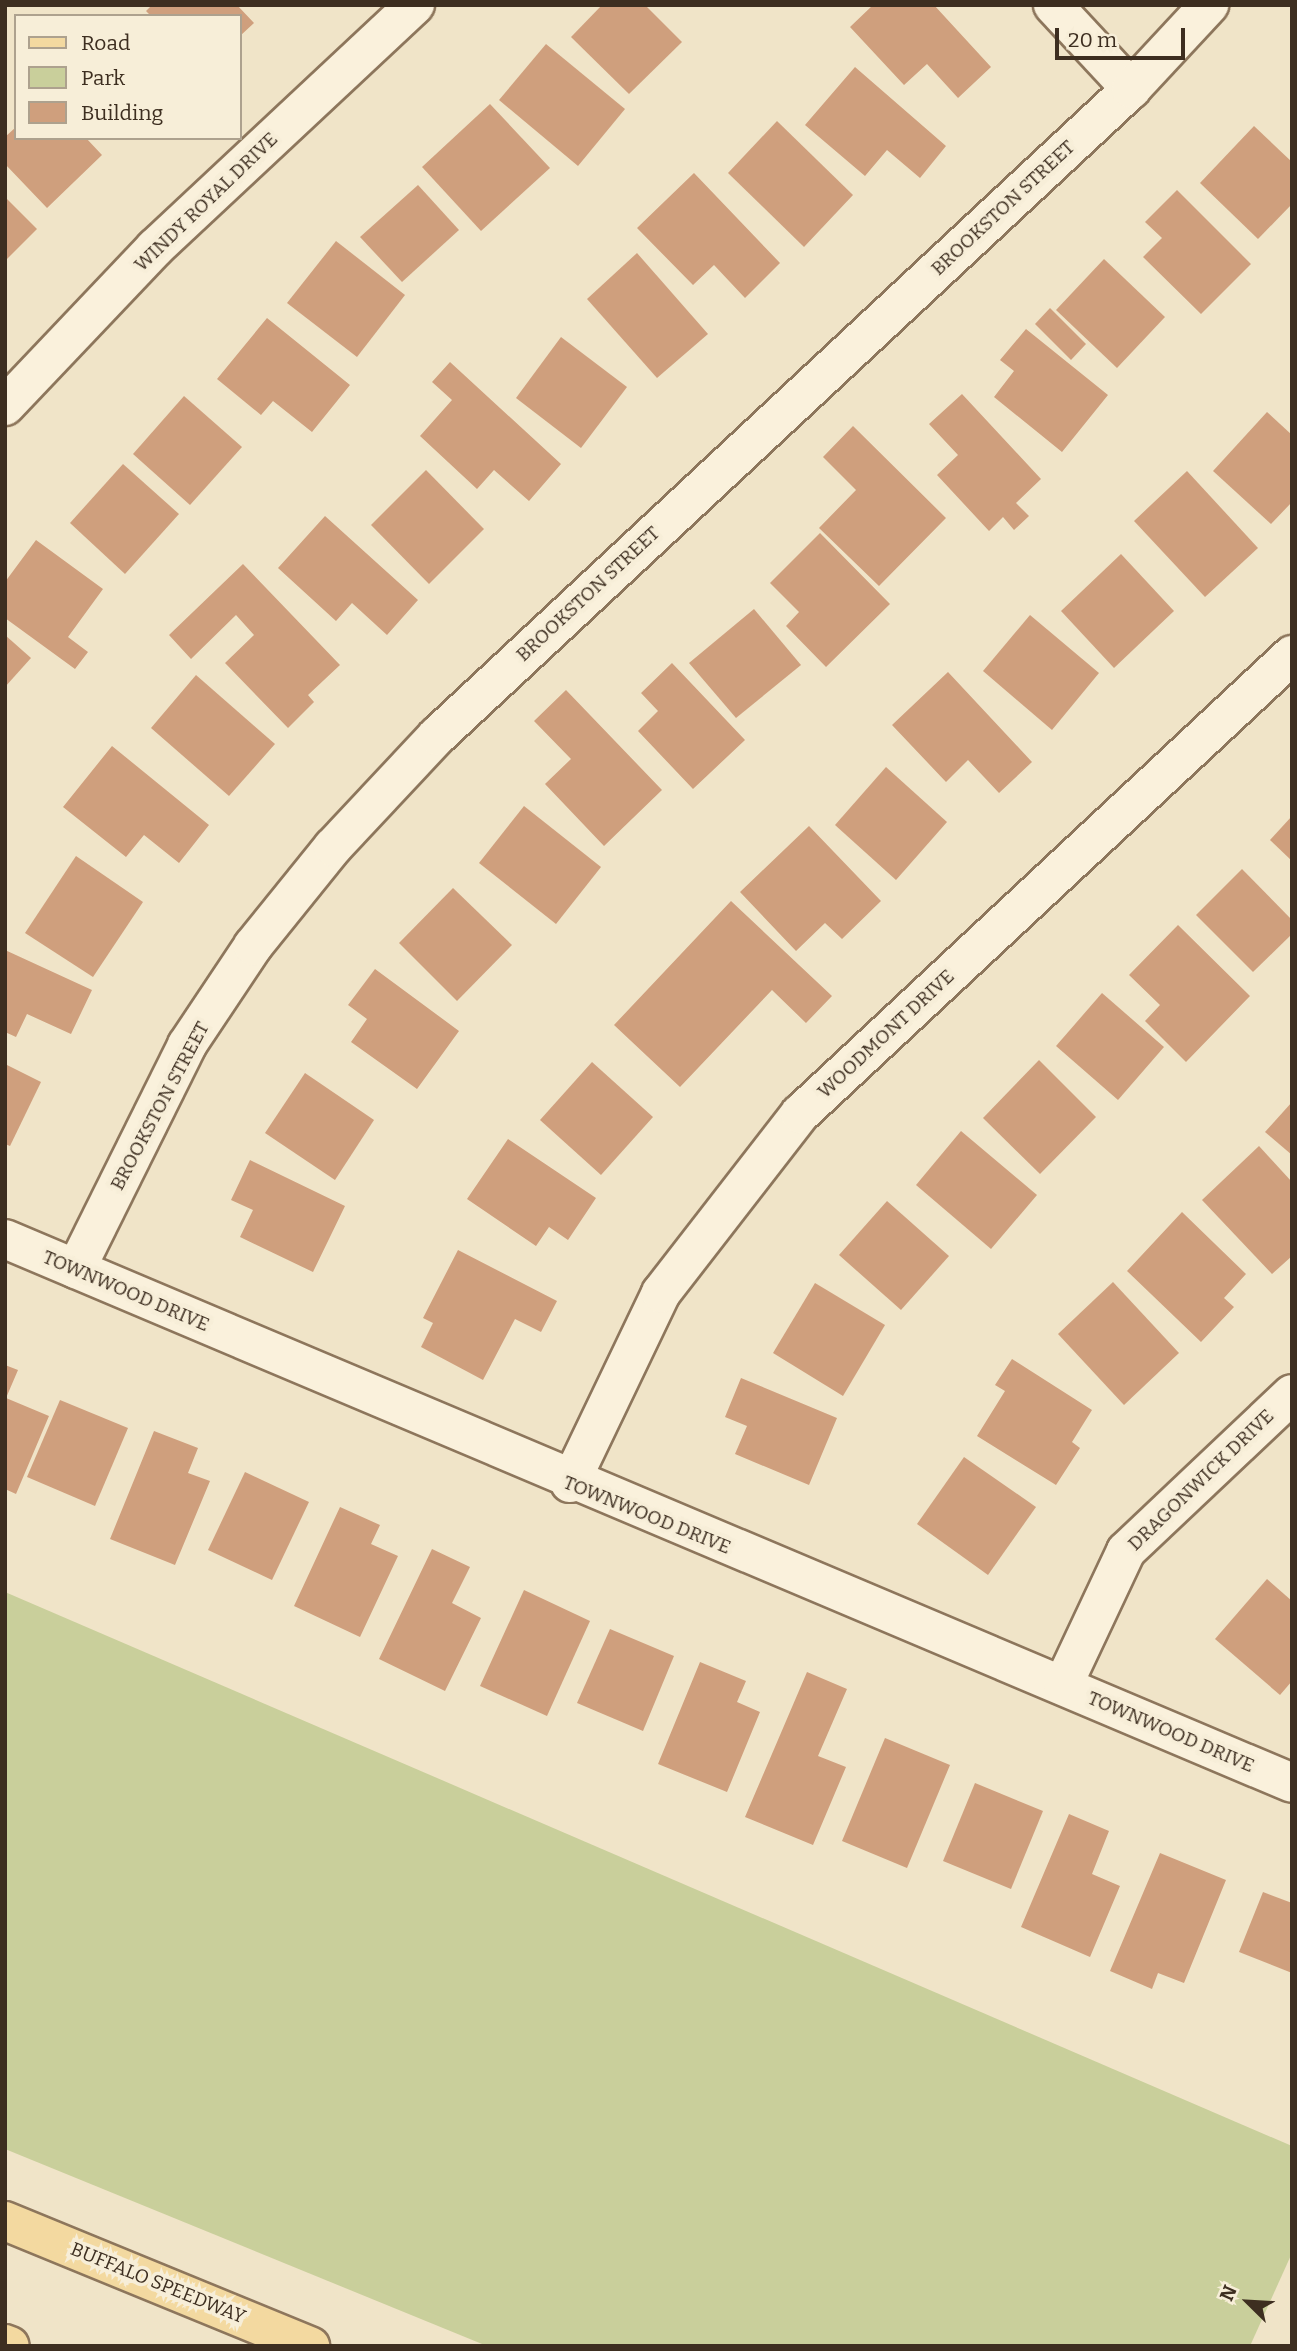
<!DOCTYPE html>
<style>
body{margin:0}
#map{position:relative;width:1297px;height:2351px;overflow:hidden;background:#f0e4c8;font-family:Bitter,serif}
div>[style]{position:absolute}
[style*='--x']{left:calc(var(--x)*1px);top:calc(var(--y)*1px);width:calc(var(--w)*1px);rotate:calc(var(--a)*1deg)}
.green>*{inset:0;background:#c9cf9b}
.building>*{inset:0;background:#cf9f7d}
.roads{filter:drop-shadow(2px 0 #8d765c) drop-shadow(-2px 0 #8d765c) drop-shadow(0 2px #8d765c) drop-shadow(0 -2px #8d765c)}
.minor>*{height:38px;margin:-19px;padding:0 19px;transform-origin:19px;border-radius:19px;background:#faf1dc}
.major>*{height:38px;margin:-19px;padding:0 19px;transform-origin:19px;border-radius:19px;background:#f3d9a0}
span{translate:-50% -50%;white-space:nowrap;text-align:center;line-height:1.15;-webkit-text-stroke:7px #f7eed8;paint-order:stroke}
.street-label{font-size:19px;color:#3d2e20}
.frame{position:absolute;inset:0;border:7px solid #3d2e20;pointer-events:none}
.legend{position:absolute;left:14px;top:14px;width:228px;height:126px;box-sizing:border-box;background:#f7eed8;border:2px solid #ada18e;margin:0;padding:9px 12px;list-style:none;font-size:21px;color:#3d2e20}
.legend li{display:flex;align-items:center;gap:14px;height:35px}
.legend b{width:35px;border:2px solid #ada18e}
.north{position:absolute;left:1213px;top:2267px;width:70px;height:70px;-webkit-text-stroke:5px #f7eed8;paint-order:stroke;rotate:294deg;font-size:19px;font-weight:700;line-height:28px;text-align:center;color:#3d2e20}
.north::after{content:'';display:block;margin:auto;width:24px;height:32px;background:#3d2e20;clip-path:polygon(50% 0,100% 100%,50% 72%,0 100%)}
.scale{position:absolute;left:1055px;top:28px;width:130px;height:32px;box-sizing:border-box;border:4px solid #3d2e20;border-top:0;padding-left:9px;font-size:21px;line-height:24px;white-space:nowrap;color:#3d2e20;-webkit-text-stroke:5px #f7eed8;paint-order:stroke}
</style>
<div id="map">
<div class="green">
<i style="clip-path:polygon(5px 1592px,1292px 2146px,1292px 2253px,1250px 2346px,487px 2346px,5px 2149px)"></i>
</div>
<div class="building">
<i style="clip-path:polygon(152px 5px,237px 5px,254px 23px,240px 36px,240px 16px,151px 16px,146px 11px)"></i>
<i style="clip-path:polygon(602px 5px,645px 5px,682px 42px,629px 94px,571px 37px)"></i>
<i style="clip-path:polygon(873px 5px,934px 5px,991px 67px,958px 98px,927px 64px,904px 85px,850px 27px)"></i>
<i style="clip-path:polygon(546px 44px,625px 109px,578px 166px,499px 100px)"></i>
<i style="clip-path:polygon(855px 67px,946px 146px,920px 178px,887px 150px,865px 176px,805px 125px)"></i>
<i style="clip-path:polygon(490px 104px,550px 168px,481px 231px,422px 167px)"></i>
<i style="clip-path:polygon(777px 121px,853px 195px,804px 247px,728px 173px)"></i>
<i style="clip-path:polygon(1254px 126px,1292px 162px,1292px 204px,1258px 239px,1200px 183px)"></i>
<i style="clip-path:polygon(16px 127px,16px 138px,86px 138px,102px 155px,47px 208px,5px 164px,5px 137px)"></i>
<i style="clip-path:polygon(694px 173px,780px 263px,745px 298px,714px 265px,693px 285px,637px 228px)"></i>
<i style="clip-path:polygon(418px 185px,459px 230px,402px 282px,360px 237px)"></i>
<i style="clip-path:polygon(1177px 190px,1251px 264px,1201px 314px,1143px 257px,1162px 238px,1145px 222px)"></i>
<i style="clip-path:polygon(5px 197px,37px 229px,5px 261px)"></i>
<i style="clip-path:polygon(336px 241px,405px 295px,357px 357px,287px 303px)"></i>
<i style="clip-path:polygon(637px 253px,708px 334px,657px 378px,587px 299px)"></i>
<i style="clip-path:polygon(1104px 259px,1165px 317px,1117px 368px,1056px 310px)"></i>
<i style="clip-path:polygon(1050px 308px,1086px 344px,1071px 360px,1035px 324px)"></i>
<i style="clip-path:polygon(267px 318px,350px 385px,312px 432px,273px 401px,261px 415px,217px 379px)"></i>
<i style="clip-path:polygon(1026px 329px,1108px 395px,1062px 452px,994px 397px,1014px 371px,1000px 360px)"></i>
<i style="clip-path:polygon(561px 337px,627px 387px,581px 448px,516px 398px)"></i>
<i style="clip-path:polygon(450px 362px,561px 464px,529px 501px,494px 470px,477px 489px,420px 436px,452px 400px,432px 382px)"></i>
<i style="clip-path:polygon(962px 394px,1041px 479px,1016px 503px,1029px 516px,1014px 530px,1003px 517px,989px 531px,937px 475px,958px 455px,929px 424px)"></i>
<i style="clip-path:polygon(184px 396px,242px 447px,190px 505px,133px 454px)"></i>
<i style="clip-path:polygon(1267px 412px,1292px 435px,1292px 502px,1271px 524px,1213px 471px)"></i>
<i style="clip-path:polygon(853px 426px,946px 518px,879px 586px,819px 528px,856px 490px,823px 457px)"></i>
<i style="clip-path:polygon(123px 464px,179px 514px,125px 574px,70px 523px)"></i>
<i style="clip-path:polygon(426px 470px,484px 529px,429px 584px,371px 525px)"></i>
<i style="clip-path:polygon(1187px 471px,1258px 548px,1205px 597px,1134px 521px)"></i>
<i style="clip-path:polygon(325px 516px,418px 600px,387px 635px,352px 603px,336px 621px,278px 568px)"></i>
<i style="clip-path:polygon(820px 533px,890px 604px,826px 667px,786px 626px,799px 612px,770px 583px)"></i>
<i style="clip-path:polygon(36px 540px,103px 589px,68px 637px,88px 652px,75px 669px,5px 618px,5px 582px)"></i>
<i style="clip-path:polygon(1121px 554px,1174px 611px,1114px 668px,1061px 611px)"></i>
<i style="clip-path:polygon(243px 564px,340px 665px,308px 695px,314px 702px,288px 728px,225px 663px,254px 635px,236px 615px,191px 659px,169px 635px)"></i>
<i style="clip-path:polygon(754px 609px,801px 665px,736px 718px,689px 663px)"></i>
<i style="clip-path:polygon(1030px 615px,1099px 673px,1052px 730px,983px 671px)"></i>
<i style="clip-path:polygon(5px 635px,31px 658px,5px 687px)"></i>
<i style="clip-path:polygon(672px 663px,745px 740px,693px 789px,638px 731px,658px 711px,641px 693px)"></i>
<i style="clip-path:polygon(948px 672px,1032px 762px,999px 793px,968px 760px,946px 782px,892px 725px)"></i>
<i style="clip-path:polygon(196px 675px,275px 744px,229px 796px,151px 728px)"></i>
<i style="clip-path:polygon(566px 690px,662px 790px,604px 846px,545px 784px,571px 759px,534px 721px)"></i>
<i style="clip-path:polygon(112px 746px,209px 825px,179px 863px,144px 835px,126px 857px,63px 807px)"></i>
<i style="clip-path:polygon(886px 767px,947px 822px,896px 880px,835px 825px)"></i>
<i style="clip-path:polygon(524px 806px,601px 867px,556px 924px,479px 863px)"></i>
<i style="clip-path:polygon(1292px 816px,1292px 861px,1270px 840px)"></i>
<i style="clip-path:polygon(809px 826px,881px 901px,842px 939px,825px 923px,796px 951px,740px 892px)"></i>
<i style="clip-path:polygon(76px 856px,143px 902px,93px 977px,25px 933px)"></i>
<i style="clip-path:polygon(1242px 869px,1292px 920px,1292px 934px,1253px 972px,1196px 915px)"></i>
<i style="clip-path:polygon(453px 888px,512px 945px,457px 1001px,399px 943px)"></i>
<i style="clip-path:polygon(731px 901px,832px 996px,806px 1023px,772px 990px,680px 1087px,614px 1025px)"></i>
<i style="clip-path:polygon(1178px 925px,1250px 996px,1186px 1062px,1145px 1021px,1160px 1005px,1129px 975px)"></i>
<i style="clip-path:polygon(5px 950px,92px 990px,71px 1034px,27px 1014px,16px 1037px,5px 1032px)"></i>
<i style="clip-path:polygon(375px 969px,459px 1031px,417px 1089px,351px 1042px,367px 1019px,348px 1005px)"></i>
<i style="clip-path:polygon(1102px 993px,1164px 1047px,1118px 1100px,1056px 1046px)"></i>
<i style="clip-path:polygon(1039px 1060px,1096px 1117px,1040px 1174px,983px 1118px)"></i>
<i style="clip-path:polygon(592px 1062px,653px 1117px,601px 1175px,540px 1120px)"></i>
<i style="clip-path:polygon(5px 1064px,41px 1082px,10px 1146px,5px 1144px)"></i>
<i style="clip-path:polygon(305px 1073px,374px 1120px,335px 1180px,265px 1133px)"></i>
<i style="clip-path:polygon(1292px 1102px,1292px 1155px,1265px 1132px)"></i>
<i style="clip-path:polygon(961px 1131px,1037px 1195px,991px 1249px,916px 1185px)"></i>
<i style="clip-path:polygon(508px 1139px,596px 1198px,568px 1240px,549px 1227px,536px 1246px,467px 1199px)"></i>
<i style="clip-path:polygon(1259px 1146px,1292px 1182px,1292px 1256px,1272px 1274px,1202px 1200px)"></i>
<i style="clip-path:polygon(250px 1160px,345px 1206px,313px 1272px,240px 1237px,253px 1210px,231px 1200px)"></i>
<i style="clip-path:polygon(887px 1201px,949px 1256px,901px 1310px,839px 1255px)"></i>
<i style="clip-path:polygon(1182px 1212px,1246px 1274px,1224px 1298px,1234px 1307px,1201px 1342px,1127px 1271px)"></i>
<i style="clip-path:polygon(458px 1250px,557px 1301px,541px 1332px,515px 1319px,483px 1380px,421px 1347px,433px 1323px,423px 1318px)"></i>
<i style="clip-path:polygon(1113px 1282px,1179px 1353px,1124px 1405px,1058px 1334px)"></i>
<i style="clip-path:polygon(815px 1283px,885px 1325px,843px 1396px,773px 1353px)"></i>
<i style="clip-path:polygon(1012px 1359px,1092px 1410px,1072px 1442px,1080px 1448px,1056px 1485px,977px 1436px,1005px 1391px,995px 1385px)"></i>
<i style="clip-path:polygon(5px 1365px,18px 1370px,6px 1398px,49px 1416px,16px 1494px,5px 1489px)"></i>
<i style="clip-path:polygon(741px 1378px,837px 1418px,809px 1485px,735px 1454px,747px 1426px,725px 1417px)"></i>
<i style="clip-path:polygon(60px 1400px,128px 1428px,95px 1506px,27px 1477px)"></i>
<i style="clip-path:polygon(154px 1431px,198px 1448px,188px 1473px,210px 1481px,175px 1565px,110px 1539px)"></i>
<i style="clip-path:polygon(964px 1457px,1036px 1507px,988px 1575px,917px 1524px)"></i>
<i style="clip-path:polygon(245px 1472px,309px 1502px,272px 1580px,208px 1550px)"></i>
<i style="clip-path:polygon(340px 1507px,380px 1525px,371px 1544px,398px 1556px,360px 1637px,294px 1606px)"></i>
<i style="clip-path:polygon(432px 1549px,470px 1567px,452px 1603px,481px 1618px,445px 1691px,379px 1659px)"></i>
<i style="clip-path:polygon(1267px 1579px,1292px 1601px,1292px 1681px,1280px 1695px,1215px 1639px)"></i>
<i style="clip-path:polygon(524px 1590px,590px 1621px,547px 1716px,480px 1686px)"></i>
<i style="clip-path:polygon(610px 1629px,674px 1656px,643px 1731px,577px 1703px)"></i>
<i style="clip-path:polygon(700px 1662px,746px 1681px,737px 1702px,760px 1712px,727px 1792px,658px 1764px)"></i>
<i style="clip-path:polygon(807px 1672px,847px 1689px,818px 1756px,846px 1767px,813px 1845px,745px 1817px)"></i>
<i style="clip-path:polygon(885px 1738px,950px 1765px,907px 1868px,842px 1841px)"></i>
<i style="clip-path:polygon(975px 1783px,1043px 1811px,1011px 1889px,943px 1861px)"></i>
<i style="clip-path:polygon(1069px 1814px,1109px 1831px,1092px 1874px,1120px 1886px,1090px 1957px,1021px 1927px)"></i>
<i style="clip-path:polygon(1160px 1853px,1226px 1880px,1184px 1983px,1158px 1973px,1152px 1989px,1110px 1971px)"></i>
<i style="clip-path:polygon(1263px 1892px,1292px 1903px,1292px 1973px,1239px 1952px)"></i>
</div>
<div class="roads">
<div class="minor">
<i style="--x:1053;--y:5;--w:115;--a:47.1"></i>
<i style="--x:5;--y:406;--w:218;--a:-46.5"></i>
<i style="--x:155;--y:248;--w:356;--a:-43.1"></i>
<i style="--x:5;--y:1239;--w:1397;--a:22.91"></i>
<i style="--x:76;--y:1269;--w:250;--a:-63.6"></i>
<i style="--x:187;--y:1045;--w:119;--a:-56.3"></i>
<i style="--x:253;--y:946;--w:127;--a:-51.1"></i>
<i style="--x:333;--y:847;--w:152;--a:-46.9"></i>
<i style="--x:437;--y:736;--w:949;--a:-42.99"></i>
<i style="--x:1131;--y:89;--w:115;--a:-47.1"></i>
<i style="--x:570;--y:1483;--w:211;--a:-64.4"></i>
<i style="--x:661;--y:1293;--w:227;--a:-52.2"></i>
<i style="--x:800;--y:1114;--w:673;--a:-43.01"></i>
<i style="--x:1063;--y:1685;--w:148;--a:-64.8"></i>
<i style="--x:1126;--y:1551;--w:228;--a:-43.4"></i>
</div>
<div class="major">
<i style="--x:5;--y:2221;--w:330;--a:22.3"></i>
<i style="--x:5;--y:2344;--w:5;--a:22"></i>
</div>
</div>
<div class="street-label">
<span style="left:206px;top:202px;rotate:-44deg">WINDY ROYAL DRIVE</span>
<span style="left:1003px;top:208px;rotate:-43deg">BROOKSTON STREET</span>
<span style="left:588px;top:594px;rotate:-43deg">BROOKSTON STREET</span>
<span style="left:886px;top:1034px;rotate:-43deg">WOODMONT DRIVE</span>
<span style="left:160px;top:1106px;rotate:-62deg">BROOKSTON STREET</span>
<span style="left:126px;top:1291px;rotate:23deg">TOWNWOOD DRIVE</span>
<span style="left:1201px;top:1480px;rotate:-44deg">DRAGONWICK DRIVE</span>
<span style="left:647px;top:1515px;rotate:22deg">TOWNWOOD DRIVE</span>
<span style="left:1171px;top:1732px;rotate:23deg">TOWNWOOD DRIVE</span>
<span style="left:158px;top:2283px;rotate:22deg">BUFFALO SPEEDWAY</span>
</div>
<div class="frame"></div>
<ul class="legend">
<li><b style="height:9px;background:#f3d9a0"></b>Road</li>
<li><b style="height:19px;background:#c9cf9b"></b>Park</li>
<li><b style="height:19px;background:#cf9f7d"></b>Building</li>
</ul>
<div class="north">N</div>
<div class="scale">20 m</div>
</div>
